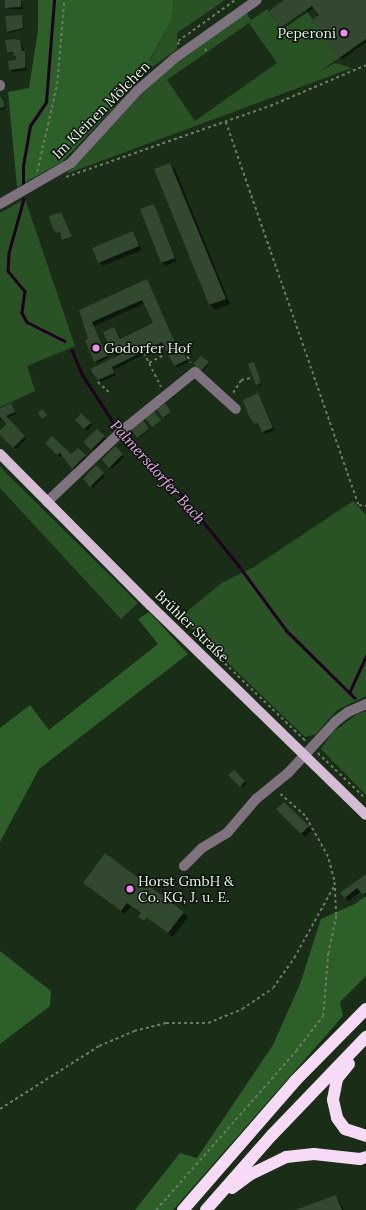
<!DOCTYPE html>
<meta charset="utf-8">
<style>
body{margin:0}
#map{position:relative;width:366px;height:1210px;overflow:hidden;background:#192d17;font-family:Lora,serif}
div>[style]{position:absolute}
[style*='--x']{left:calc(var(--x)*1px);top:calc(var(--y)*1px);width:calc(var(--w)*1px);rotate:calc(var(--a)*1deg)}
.green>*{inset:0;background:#295225}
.forest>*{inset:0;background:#2d5f28}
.shadow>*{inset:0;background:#0007}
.stream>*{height:2.5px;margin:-1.25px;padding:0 1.25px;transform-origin:1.25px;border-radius:1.25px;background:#1f0020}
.building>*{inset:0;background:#32482f}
.path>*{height:1.5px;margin-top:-0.75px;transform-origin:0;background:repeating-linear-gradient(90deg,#6a7b68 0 3px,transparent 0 6px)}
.minor>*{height:10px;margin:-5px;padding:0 5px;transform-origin:5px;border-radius:5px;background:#7d727d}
.major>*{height:10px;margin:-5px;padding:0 5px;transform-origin:5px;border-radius:5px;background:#d4bcd4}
.highway>*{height:12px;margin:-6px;padding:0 6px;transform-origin:6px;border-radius:6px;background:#f7daf6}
.dots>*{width:11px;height:11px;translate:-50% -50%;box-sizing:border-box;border:2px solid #0a1309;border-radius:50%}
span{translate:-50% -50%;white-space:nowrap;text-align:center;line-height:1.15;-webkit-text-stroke:3px #0a1309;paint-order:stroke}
.poi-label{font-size:14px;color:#e8f5e6}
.right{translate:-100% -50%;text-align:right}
.left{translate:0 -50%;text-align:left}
.street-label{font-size:14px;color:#e8f5e6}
.water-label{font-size:15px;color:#eea3ef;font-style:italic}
</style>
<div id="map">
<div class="green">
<i style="clip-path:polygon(174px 0,225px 0,177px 33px,177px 49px,151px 68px,149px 62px,172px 19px)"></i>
<i style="clip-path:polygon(evenodd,267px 9px,280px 28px,306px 10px,339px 58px,320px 71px,335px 63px,352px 68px,66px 174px,157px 78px,246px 12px,251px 20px,267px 9px,249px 23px,277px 63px,195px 121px,167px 80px,249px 23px)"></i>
<i style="clip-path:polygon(25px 199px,75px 346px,27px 366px,35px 391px,0 407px,0 213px)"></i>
<i style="clip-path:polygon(0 466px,4px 471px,138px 603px,121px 619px,0 488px)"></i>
<i style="clip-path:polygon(353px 501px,366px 515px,366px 696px,337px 710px,316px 734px,305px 737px,180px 617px,223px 582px,254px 567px)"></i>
<i style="clip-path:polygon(366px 711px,366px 795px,321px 749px,332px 733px,357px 714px)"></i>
</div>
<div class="forest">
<i style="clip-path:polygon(38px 0,174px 0,172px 19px,149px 61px,151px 68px,62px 162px,17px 187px,8px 92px,29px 88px,38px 30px)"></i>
<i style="clip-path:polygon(149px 612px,188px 654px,39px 769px,0 842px,0 728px,30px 705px,49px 730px,158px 644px,138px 619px)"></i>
<i style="clip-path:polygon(366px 896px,366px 976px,340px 1002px,343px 1016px,173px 1210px,135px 1210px,180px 1153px,197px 1158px,273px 1045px,300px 984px,321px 919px,355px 904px)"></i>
<i style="clip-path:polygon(0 946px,0 951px,51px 991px,50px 1006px,0 1044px)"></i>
</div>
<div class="shadow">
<i style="clip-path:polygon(6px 0,21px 0,23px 9px,8px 9px)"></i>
<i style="clip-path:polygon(286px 0,366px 0,366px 42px,342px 60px,314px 8px,283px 29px,281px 27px)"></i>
<i style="clip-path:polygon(22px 16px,24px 29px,8px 33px,6px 17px)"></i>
<i style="clip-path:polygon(20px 41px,25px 53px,24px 60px,27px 70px,12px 72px,10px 69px,18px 61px,15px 54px,8px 52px)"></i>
<i style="clip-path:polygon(0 97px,4px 99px,5px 109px,0 110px)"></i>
<i style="clip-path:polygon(170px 164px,175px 169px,230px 304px,215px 310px,210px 305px,155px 170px)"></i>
<i style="clip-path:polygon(154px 205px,177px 261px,165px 266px,162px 262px)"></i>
<i style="clip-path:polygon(61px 213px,72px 238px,64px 240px,62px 234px,58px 234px,61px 233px)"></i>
<i style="clip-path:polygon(132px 232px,142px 250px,102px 266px,93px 248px)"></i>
<i style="clip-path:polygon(147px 280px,177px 348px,182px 349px,188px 362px,177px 368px,165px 344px,113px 370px,116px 375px,101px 382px,93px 371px,117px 357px,114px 353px,114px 328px,121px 339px,155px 324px,145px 303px,94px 326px,108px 358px,97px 363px,80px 311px)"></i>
<i style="clip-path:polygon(201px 357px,209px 364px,203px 371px,195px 364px)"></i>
<i style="clip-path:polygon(253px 363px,262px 385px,259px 386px,257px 384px)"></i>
<i style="clip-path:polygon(258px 395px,275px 430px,265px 434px,261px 426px,255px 424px)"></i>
<i style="clip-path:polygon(10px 404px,16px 414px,7px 418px,26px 439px,16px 449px,1px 435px,8px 424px,3px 419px,0 420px,0 409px)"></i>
<i style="clip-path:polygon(165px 405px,171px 413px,165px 418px,158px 410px)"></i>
<i style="clip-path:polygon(81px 415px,92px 425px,87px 431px,76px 420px)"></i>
<i style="clip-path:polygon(143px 422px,149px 430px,139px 438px,132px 429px)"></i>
<i style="clip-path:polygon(97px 430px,106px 439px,94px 451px,85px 442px)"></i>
<i style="clip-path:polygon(46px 443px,71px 456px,78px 449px,87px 458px,75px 470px,62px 455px,60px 457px)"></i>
<i style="clip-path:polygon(115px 448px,124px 457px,112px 469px,103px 460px)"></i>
<i style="clip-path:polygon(96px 467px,105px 476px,93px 488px,84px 479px)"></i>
<i style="clip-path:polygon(234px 771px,247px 784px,242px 788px,230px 775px)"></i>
<i style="clip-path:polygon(284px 803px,312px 830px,305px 837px,277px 809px)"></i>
<i style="clip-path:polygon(366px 875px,366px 897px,361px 891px,349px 901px,341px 893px)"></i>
<i style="clip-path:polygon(84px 883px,183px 913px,188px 917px,173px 937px,147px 918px,145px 921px,140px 918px,142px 914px,131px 906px,125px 914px)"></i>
<i style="clip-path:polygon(336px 1196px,344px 1210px,298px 1210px)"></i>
</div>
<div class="stream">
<i style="--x:23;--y:188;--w:22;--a:-90"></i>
<i style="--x:23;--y:166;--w:41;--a:-80.1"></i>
<i style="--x:30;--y:126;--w:29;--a:-56"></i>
<i style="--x:46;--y:102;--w:102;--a:-85.5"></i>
<i style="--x:24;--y:199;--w:56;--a:105.5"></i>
<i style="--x:9;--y:253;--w:18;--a:93"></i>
<i style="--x:8;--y:271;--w:26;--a:50"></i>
<i style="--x:25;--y:291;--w:22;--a:98"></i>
<i style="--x:22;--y:313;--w:10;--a:61"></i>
<i style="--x:27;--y:322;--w:42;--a:26.6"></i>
<i style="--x:72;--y:350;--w:26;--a:67"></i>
<i style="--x:82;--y:374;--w:68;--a:57"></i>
<i style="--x:123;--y:435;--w:88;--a:45.9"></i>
<i style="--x:184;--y:498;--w:89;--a:50.9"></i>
<i style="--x:242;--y:570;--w:76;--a:53.6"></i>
<i style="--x:287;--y:631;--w:95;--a:44.6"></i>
<i style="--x:349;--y:693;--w:41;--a:-65.3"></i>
</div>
<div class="building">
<i style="clip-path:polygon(5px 0,21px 0,21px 7px,5px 8px)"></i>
<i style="clip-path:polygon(284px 0,366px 0,366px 39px,339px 58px,312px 19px,319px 15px,312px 6px,280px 28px,269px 11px)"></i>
<i style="clip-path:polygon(22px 15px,23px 28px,7px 32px,5px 16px)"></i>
<i style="clip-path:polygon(14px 39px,20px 40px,22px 51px,25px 51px,25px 68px,9px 70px,8px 61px,16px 60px,16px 56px,14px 56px,13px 52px,7px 52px,5px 40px)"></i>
<i style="clip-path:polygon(0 96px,4px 101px,4px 107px,0 108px)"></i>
<i style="clip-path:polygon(170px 163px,226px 299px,209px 305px,154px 169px)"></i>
<i style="clip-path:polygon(154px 204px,175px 258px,161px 263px,140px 209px)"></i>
<i style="clip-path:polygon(61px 212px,72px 237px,62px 240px,60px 232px,56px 233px,53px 229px,49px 216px)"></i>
<i style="clip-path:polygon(133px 231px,139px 246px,98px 263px,92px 248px)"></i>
<i style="clip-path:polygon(147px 279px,177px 347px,180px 345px,187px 360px,174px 366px,162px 342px,112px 367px,114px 373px,98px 380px,91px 371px,92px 368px,134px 348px,132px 345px,113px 354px,103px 332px,114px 327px,120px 339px,153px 323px,142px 300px,92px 322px,107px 356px,94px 362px,85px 340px,88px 339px,79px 310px)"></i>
<i style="clip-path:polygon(201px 356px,209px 362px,201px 371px,193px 364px)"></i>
<i style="clip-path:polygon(254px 362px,261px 383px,256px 385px,248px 364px)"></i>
<i style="clip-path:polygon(258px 393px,273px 428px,262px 432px,258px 423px,254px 424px,249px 416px,243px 400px)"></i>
<i style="clip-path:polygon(11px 403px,15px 412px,6px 416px,25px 436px,13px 448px,0 435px,0 430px,7px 424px,0 417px,0 408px)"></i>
<i style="clip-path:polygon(165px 403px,171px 412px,163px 418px,156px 409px)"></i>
<i style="clip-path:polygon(42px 409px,47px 415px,42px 419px,38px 413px)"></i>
<i style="clip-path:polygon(154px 411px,161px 420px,152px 427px,145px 418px)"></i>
<i style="clip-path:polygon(81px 413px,91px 423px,84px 429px,75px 420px)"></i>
<i style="clip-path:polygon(143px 420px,149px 429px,137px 438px,131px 429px)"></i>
<i style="clip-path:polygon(97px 429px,105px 436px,91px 450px,83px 442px)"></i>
<i style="clip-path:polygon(52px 436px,71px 454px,78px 448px,86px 455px,72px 469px,60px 453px,57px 455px,45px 443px)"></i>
<i style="clip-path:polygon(115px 446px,123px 454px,109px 468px,102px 460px)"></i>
<i style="clip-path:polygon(96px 465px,104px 473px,90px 487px,83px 479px)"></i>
<i style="clip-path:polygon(234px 770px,245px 781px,240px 787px,228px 775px)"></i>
<i style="clip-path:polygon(284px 802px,309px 826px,301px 834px,276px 809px)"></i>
<i style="clip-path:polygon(105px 853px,184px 912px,168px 933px,147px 918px,144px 921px,138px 917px,141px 913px,127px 903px,121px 911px,83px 883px)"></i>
<i style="clip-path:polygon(366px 874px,366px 892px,363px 895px,357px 888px,345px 898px,340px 893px)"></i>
<i style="clip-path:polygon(336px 1195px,342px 1210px,295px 1210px)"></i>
</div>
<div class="path">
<i style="--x:178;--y:45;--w:4;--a:-90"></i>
<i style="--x:178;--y:41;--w:70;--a:-35.7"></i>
<i style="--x:205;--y:49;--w:4;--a:45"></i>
<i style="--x:226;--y:122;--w:405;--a:70.9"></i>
<i style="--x:359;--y:505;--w:7;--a:8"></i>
<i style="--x:37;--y:172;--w:90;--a:-77.2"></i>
<i style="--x:57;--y:84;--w:84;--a:-85.2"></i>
<i style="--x:66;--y:177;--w:216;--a:-19.2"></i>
<i style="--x:270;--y:106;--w:104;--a:-23.1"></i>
<i style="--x:182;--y:346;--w:19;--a:62"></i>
<i style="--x:144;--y:353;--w:38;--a:63"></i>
<i style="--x:149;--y:363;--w:17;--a:-28"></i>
<i style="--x:98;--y:382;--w:16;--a:43"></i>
<i style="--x:233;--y:393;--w:15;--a:-58"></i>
<i style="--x:241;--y:380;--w:10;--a:-11"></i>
<i style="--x:212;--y:651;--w:130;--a:43.8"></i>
<i style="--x:318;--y:753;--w:66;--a:43.8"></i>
<i style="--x:0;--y:1109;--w:117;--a:-32.5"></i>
<i style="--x:99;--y:1046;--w:38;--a:-23"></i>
<i style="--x:134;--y:1031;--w:33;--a:-14"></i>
<i style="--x:166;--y:1023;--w:42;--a:0"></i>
<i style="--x:208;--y:1023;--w:37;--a:-22"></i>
<i style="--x:242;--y:1009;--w:37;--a:-34"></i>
<i style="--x:273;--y:988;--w:37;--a:-55"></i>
<i style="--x:294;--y:958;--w:82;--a:-60.9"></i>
<i style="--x:156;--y:1210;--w:212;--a:-48.6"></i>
<i style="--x:296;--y:1051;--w:44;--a:-52.4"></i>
<i style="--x:323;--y:1016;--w:62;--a:-85.4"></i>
<i style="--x:328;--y:954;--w:40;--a:-78"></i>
<i style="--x:336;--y:915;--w:35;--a:-93"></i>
<i style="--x:334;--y:880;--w:24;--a:-105"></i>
<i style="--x:328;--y:857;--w:47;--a:-119.3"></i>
<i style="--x:305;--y:816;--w:35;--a:-139"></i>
</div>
<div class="minor">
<i style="--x:0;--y:85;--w:1;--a:90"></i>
<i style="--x:0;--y:204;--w:82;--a:-30"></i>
<i style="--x:71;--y:163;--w:99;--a:-47.5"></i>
<i style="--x:138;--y:90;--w:49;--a:-40.9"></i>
<i style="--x:175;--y:58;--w:100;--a:-35.3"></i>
<i style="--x:47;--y:502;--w:105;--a:-43.5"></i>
<i style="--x:123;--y:430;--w:92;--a:-38.9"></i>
<i style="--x:195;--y:372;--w:55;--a:42.1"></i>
<i style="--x:184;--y:866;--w:25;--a:-45"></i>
<i style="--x:202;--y:848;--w:29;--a:-31"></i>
<i style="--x:227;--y:833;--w:45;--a:-49.5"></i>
<i style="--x:256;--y:799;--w:41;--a:-39.1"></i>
<i style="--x:288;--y:773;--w:71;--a:-47.3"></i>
<i style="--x:336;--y:721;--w:15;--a:-37"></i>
<i style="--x:348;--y:712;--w:20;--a:-24"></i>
</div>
<div class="major">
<i style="--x:0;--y:454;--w:213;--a:45.2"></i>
<i style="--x:150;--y:605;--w:301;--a:44.2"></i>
</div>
<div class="highway">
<i style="--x:349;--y:1064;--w:19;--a:129"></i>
<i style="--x:337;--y:1079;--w:21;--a:101"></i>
<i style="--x:333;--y:1100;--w:18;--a:77"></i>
<i style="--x:337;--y:1118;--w:14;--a:54"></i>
<i style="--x:345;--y:1129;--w:22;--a:18"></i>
<i style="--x:232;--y:1188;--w:21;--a:-37"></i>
<i style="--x:249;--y:1175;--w:41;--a:-25.9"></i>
<i style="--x:286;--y:1157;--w:28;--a:-6"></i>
<i style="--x:314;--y:1154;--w:46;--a:6.2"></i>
<i style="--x:360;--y:1159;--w:6;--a:-18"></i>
<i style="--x:183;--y:1210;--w:171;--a:-49"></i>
<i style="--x:295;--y:1081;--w:101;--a:-45.4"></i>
<i style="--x:206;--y:1210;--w:100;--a:-48.7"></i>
<i style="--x:272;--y:1135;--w:136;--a:-46.2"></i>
</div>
<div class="dots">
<i style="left:344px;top:33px;background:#f28af3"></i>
<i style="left:96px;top:348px;background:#f28af3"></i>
<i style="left:130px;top:889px;background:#f28af3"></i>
</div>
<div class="poi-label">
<span class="right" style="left:336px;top:33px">Peperoni</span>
<span class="left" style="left:104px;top:348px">Godorfer Hof</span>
<span class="left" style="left:138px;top:889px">Horst GmbH &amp;<br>Co. KG, J. u. E.</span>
</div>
<div class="street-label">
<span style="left:101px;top:110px;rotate:-45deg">Im Kleinen Mölchen</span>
<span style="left:192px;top:626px;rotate:44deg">Brühler Straße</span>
</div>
<div class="water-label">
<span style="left:158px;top:472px;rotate:48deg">Palmersdorfer Bach</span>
</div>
</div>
